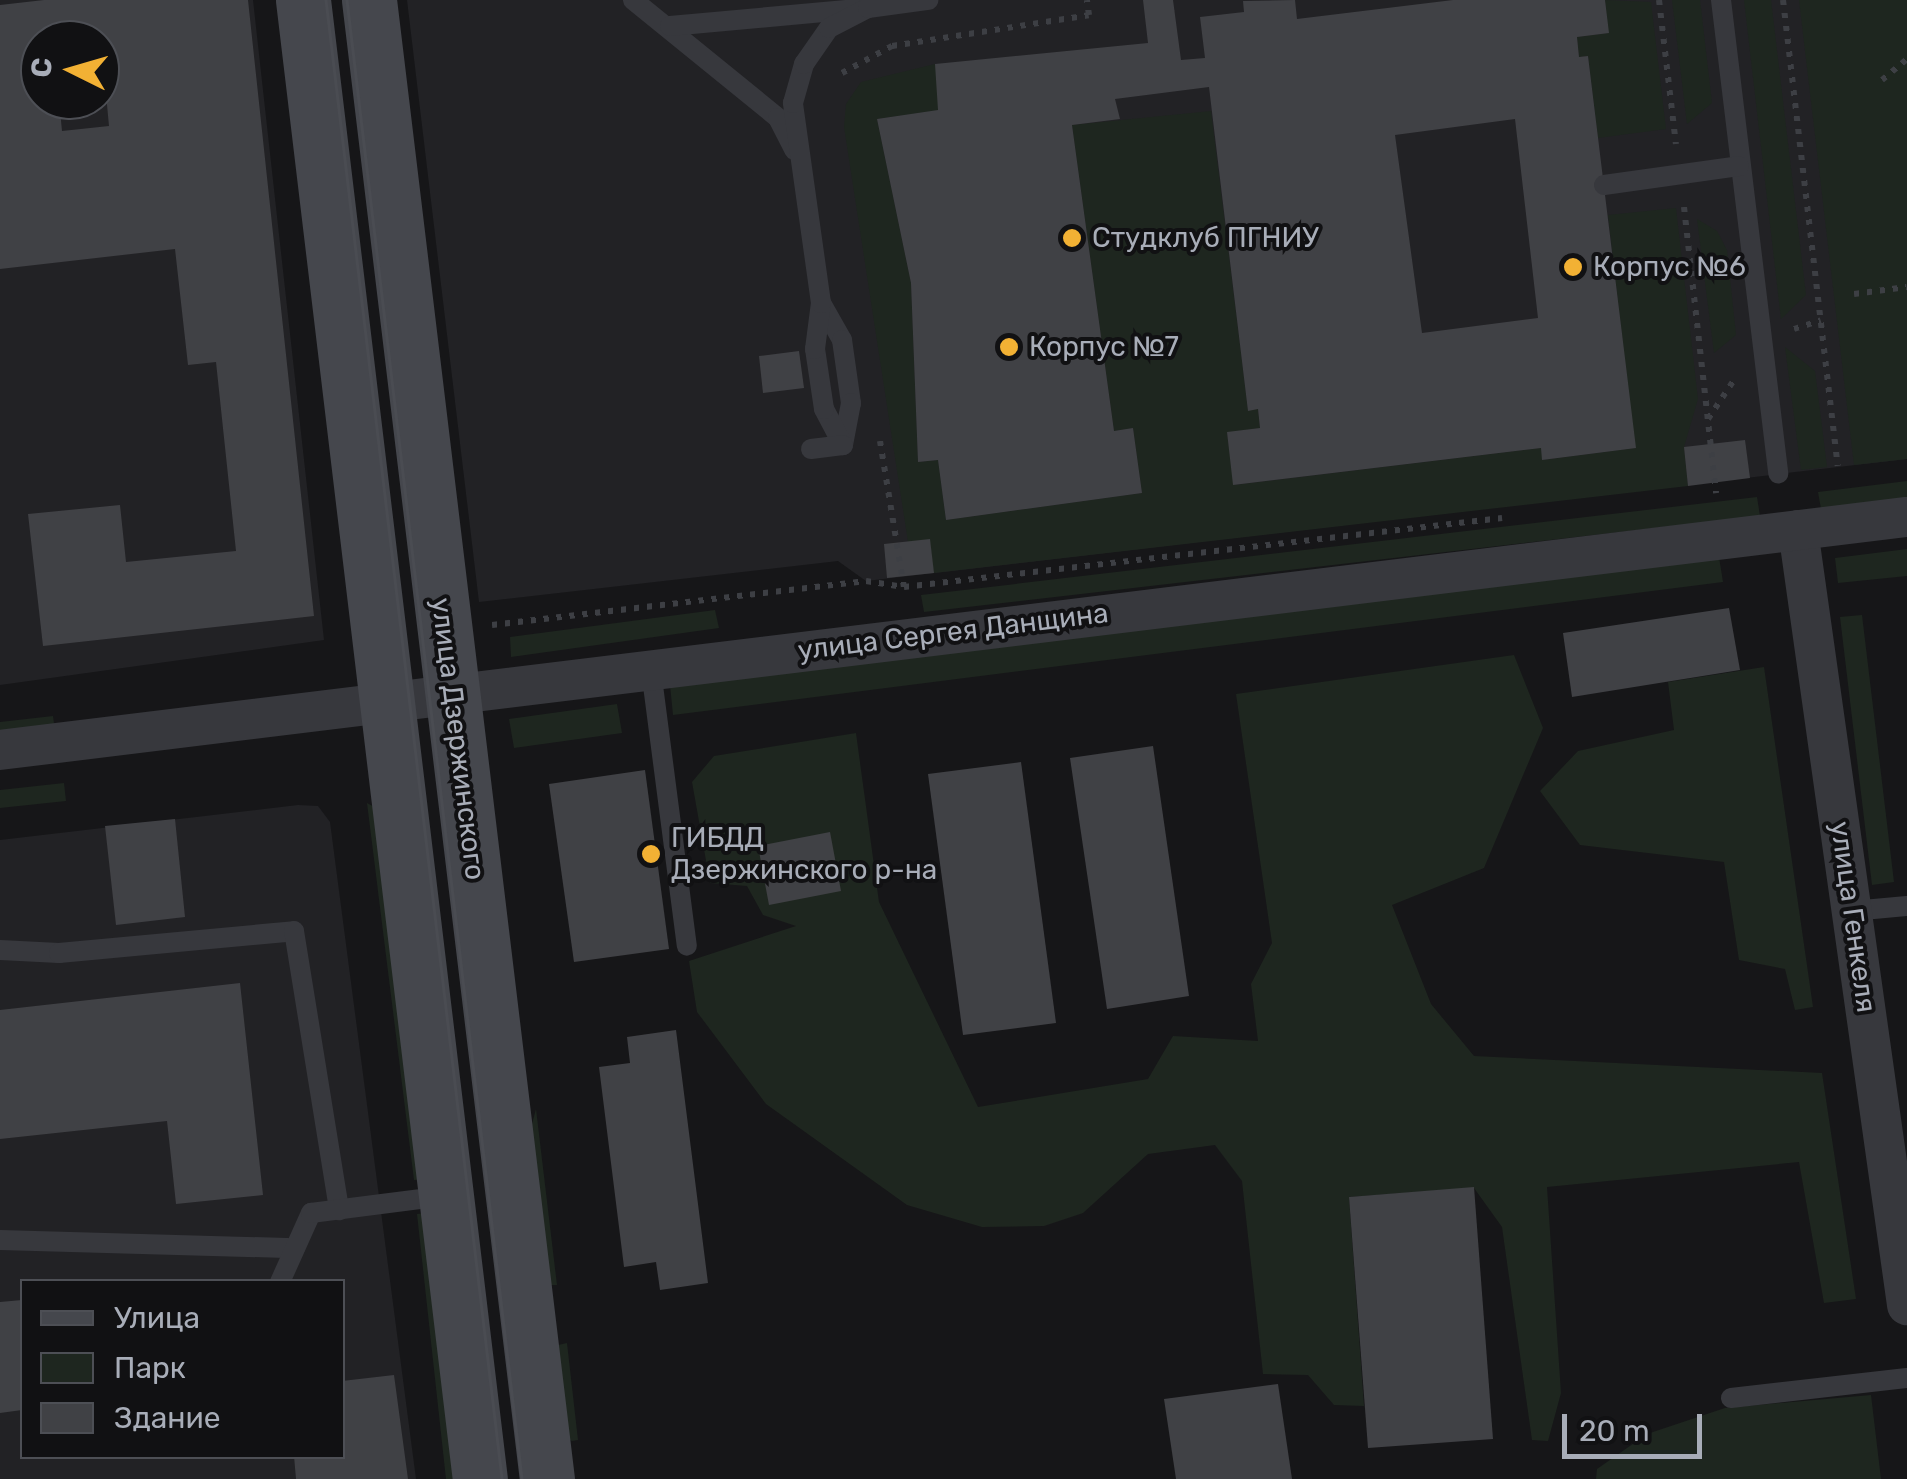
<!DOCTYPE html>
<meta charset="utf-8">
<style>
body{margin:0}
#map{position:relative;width:1907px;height:1479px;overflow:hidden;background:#161618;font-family:Rubik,sans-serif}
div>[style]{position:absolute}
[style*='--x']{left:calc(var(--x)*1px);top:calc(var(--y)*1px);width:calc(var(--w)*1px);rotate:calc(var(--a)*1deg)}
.built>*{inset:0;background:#222225}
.green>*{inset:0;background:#1e261f}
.building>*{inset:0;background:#404145}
.path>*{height:6px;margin-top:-3px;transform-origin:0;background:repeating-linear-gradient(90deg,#3d3f44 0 5px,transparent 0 13px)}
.service>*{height:20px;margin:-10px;padding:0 10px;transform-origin:10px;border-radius:10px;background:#37383d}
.minor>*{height:40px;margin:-20px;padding:0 20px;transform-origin:20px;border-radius:20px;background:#37383d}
.secondary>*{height:55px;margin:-27.5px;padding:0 27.5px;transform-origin:27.5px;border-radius:27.5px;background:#45474d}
.tram>*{height:2.5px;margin:-1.25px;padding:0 1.25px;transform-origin:1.25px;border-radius:1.25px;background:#4a4c52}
.dots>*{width:28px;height:28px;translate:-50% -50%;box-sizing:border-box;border:5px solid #111113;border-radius:50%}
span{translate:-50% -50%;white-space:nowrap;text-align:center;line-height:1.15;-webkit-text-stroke:8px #111113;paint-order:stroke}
.poi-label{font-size:28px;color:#a8adb8}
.left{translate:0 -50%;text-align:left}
.street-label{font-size:28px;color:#a8adb8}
.legend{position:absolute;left:20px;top:1279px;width:325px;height:180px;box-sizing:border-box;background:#111113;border:2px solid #4d4f55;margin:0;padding:12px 18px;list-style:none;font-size:30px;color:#a8adb8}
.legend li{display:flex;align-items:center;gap:20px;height:50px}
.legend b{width:50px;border:2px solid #4d4f55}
.north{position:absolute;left:20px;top:20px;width:100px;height:100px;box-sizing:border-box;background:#111113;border:2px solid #4d4f55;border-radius:50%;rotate:275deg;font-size:28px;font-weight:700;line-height:40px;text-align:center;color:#a8adb8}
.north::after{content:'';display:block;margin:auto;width:35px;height:45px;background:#f2b134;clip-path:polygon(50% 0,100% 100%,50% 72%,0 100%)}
.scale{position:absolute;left:1562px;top:1414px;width:140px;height:45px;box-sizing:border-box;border:5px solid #a8adb8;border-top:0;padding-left:12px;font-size:30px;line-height:35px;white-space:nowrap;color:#a8adb8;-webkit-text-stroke:8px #111113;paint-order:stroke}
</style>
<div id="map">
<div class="built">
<i style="clip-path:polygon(evenodd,0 0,253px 0,324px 640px,0 685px,0 0,40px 40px,100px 40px,100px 100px,40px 100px,40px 40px)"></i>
<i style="clip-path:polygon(407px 0,1907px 0,1907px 459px,866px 581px,838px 561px,479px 602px)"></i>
<i style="clip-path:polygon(evenodd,298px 805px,318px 806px,330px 822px,416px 1479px,0 1479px,0 840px,298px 805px,22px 1282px,342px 1282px,342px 1456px,22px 1456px,22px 1282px)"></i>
</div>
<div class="green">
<i style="clip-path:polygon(1605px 0,1651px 2px,1666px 129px,1598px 138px,1588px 56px,1579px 57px,1577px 37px,1608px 33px)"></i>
<i style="clip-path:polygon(1672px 0,1700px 0,1712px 103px,1687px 124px)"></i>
<i style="clip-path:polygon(1744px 0,1771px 0,1806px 295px,1781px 319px)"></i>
<i style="clip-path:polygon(1799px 0,1907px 0,1907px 459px,1854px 465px)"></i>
<i style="clip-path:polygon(935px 64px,942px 110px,877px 119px,911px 283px,918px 462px,938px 460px,946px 520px,1142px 493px,1133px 428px,1114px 431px,1072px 125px,1211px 111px,1248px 410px,1258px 409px,1260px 428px,1227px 433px,1234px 485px,1541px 448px,1543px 460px,1635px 448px,1608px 215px,1676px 208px,1698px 399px,1684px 447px,1688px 486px,934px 573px,908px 542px,844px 127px,846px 104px,861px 82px)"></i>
<i style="clip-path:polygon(1697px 219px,1717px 231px,1727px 250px,1736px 335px,1714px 353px)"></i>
<i style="clip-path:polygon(1785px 347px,1815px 371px,1827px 467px,1801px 470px)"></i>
<i style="clip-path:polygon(1907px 481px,1907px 500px,1821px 509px,1818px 492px)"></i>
<i style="clip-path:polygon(1757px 497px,1760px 516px,924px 612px,921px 595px)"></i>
<i style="clip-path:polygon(1907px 549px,1907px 576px,1838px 583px,1835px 558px)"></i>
<i style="clip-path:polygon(1719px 557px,1723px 582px,673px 715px,670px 685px)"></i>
<i style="clip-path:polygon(715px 610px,719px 628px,511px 657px,510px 637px)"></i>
<i style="clip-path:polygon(1862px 615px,1894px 882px,1872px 885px,1840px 617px)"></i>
<i style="clip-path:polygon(1514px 655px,1543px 728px,1484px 868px,1392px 905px,1431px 1004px,1474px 1056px,1822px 1073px,1856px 1299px,1824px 1303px,1799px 1162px,1547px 1187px,1561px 1393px,1548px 1441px,1532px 1440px,1502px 1227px,1474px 1188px,1349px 1197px,1364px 1406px,1334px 1405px,1308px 1375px,1263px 1374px,1242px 1181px,1215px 1145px,1148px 1154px,1083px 1213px,1044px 1226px,982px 1227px,907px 1205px,766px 1104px,697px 1012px,689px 961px,796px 926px,763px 915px,747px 886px,710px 883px,692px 782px,714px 756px,856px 733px,879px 902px,978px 1107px,1148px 1079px,1173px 1036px,1258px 1041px,1251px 984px,1272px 943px,1236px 694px)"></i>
<i style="clip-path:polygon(1764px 667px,1813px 1007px,1795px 1010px,1785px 969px,1739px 960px,1724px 862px,1580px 845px,1540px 791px,1578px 751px,1674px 730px,1668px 682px)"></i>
<i style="clip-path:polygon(617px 704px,622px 733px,514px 748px,509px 719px)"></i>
<i style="clip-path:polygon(53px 716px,55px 731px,0 737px,0 722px)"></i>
<i style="clip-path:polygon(64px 783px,66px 801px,0 808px,0 790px)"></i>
<i style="clip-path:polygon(367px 803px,378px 809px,425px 1179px,414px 1180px)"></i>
<i style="clip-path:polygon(536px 1109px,557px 1285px,551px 1285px,525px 1150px)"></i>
<i style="clip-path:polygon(428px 1213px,458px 1479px,446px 1479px,417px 1214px)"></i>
<i style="clip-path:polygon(567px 1343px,578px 1440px,572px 1441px,563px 1437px,558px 1345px)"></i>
<i style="clip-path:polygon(1871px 1395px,1881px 1479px,1596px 1479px,1597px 1469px,1647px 1434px,1725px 1408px)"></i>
</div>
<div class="building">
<i style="clip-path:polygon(evenodd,44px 0,248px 0,314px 616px,43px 646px,28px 514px,120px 505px,126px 562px,236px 551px,216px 362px,188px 365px,175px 249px,0 269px,0 5px,44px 0,40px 40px,100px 40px,100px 95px,106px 94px,109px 126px,62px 131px,59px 100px,40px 100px,40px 40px)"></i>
<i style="clip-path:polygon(evenodd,1143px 0,1173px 0,1181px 60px,1205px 58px,1200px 17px,1244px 12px,1243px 1px,1295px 0,1297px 19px,1453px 0,1605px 0,1609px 33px,1577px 37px,1579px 57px,1588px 56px,1636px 448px,1542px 460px,1541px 448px,1233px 485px,1227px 432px,1260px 428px,1258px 409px,1248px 411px,1209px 87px,1115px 99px,1120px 119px,1072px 125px,1114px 431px,1133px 428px,1142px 493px,946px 520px,938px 460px,918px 462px,911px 283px,877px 119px,938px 110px,935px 64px,1148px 43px,1143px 0,1515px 119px,1538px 318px,1422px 333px,1395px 135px,1515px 119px)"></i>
<i style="clip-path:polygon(799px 351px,804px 388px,763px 393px,759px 356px)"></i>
<i style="clip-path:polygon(1745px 440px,1750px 478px,1688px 486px,1684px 447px)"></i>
<i style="clip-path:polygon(930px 539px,934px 573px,887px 578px,884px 544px)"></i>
<i style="clip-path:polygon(1729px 608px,1740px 670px,1572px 697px,1563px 633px)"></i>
<i style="clip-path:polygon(1153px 746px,1189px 996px,1107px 1009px,1070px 758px)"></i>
<i style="clip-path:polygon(1021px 762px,1056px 1023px,963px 1035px,928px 774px)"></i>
<i style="clip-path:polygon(645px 770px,669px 949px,574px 962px,549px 784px)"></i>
<i style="clip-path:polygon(175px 819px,185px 917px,116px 925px,105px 826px)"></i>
<i style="clip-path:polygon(830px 832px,841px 891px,769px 905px,758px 846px)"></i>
<i style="clip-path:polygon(240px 983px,263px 1195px,176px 1204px,167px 1121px,0 1139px,0 1010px)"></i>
<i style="clip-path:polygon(676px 1030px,708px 1283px,660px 1290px,656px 1262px,624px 1267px,599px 1067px,630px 1063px,627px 1037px)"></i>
<i style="clip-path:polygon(1474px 1187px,1493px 1439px,1368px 1448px,1349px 1197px)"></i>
<i style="clip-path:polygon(22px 1300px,22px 1410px,0 1413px,0 1302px)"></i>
<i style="clip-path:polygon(394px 1375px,408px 1479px,296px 1479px,294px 1456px,342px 1456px,342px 1381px)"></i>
<i style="clip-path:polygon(1278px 1384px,1292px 1479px,1176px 1479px,1164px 1399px)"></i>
</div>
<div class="path">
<i style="--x:1659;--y:0;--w:145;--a:83.3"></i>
<i style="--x:1783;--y:0;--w:469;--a:83.3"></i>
<i style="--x:842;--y:73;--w:57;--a:-28.4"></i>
<i style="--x:892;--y:46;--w:199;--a:-8.9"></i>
<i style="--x:1089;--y:15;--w:15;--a:-98"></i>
<i style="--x:1882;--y:80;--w:33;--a:-40"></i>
<i style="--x:1684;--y:207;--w:288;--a:83.6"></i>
<i style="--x:1854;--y:294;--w:53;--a:-7.5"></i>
<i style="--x:1794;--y:329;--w:28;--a:-18"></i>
<i style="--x:1708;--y:419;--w:47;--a:-56.3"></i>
<i style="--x:880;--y:441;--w:148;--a:80.7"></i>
<i style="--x:492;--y:625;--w:377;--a:-6.7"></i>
<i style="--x:866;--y:581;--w:38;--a:9"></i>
<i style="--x:904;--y:587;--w:602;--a:-6.58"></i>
</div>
<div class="service">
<i style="--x:633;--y:0;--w:187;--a:39.1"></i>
<i style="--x:778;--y:118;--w:36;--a:63"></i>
<i style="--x:1721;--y:0;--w:477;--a:83.1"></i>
<i style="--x:670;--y:26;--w:189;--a:-5.2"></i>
<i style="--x:1604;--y:185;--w:136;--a:-8"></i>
<i style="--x:821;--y:303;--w:43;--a:60.4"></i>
<i style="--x:842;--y:340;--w:64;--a:81.9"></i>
<i style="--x:851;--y:403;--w:43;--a:100.8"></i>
<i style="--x:843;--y:445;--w:41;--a:-117.8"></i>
<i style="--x:824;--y:409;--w:61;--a:-98.5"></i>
<i style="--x:815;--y:349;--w:46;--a:-82.6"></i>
<i style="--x:821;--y:303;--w:202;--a:-98"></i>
<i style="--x:793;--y:103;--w:41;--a:-74.2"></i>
<i style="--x:804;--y:64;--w:44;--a:-55.2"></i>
<i style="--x:829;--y:28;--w:44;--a:-27.1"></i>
<i style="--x:868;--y:8;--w:61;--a:-7.6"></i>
<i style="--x:811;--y:449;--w:32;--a:-7"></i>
<i style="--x:651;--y:670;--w:278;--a:82.6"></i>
<i style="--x:1852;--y:911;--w:55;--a:-5.2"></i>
<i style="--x:0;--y:950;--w:59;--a:2.9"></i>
<i style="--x:59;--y:953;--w:236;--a:-5.3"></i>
<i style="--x:294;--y:931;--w:283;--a:80.8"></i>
<i style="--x:0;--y:1240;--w:295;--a:1.6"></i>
<i style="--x:280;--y:1282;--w:76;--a:-65.8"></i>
<i style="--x:311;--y:1213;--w:133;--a:-7.3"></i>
<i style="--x:1731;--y:1398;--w:177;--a:-6.5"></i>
</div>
<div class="minor">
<i style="--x:1798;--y:530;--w:783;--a:81.99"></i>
<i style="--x:0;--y:750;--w:1921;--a:-6.97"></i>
</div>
<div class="secondary">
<i style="--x:303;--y:0;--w:1490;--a:83.18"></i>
<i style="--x:369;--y:0;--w:1490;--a:83.14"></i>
</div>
<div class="tram">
<i style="--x:326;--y:0;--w:1489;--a:83.21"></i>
<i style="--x:347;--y:0;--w:1489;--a:83.25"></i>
</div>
<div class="dots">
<i style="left:1072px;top:238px;background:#f2b134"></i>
<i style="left:1573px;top:267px;background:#f2b134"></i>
<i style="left:1009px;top:347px;background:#f2b134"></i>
<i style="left:651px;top:854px;background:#f2b134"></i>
</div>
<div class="poi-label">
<span class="left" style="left:1092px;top:238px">Студклуб ПГНИУ</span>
<span class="left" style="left:1593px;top:267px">Корпус №6</span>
<span class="left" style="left:1029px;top:347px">Корпус №7</span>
<span class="left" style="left:671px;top:854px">ГИБДД<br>Дзержинского р-на</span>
</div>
<div class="street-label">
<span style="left:953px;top:632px;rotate:-7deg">улица Сергея Данщина</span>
<span style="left:458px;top:739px;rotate:83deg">улица Дзержинского</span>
<span style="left:1853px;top:917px;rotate:82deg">улица Генкеля</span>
</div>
<ul class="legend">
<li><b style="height:12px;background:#45474d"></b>Улица</li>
<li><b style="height:28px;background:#1e261f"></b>Парк</li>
<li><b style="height:28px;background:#404145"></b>Здание</li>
</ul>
<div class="north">С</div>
<div class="scale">20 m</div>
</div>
